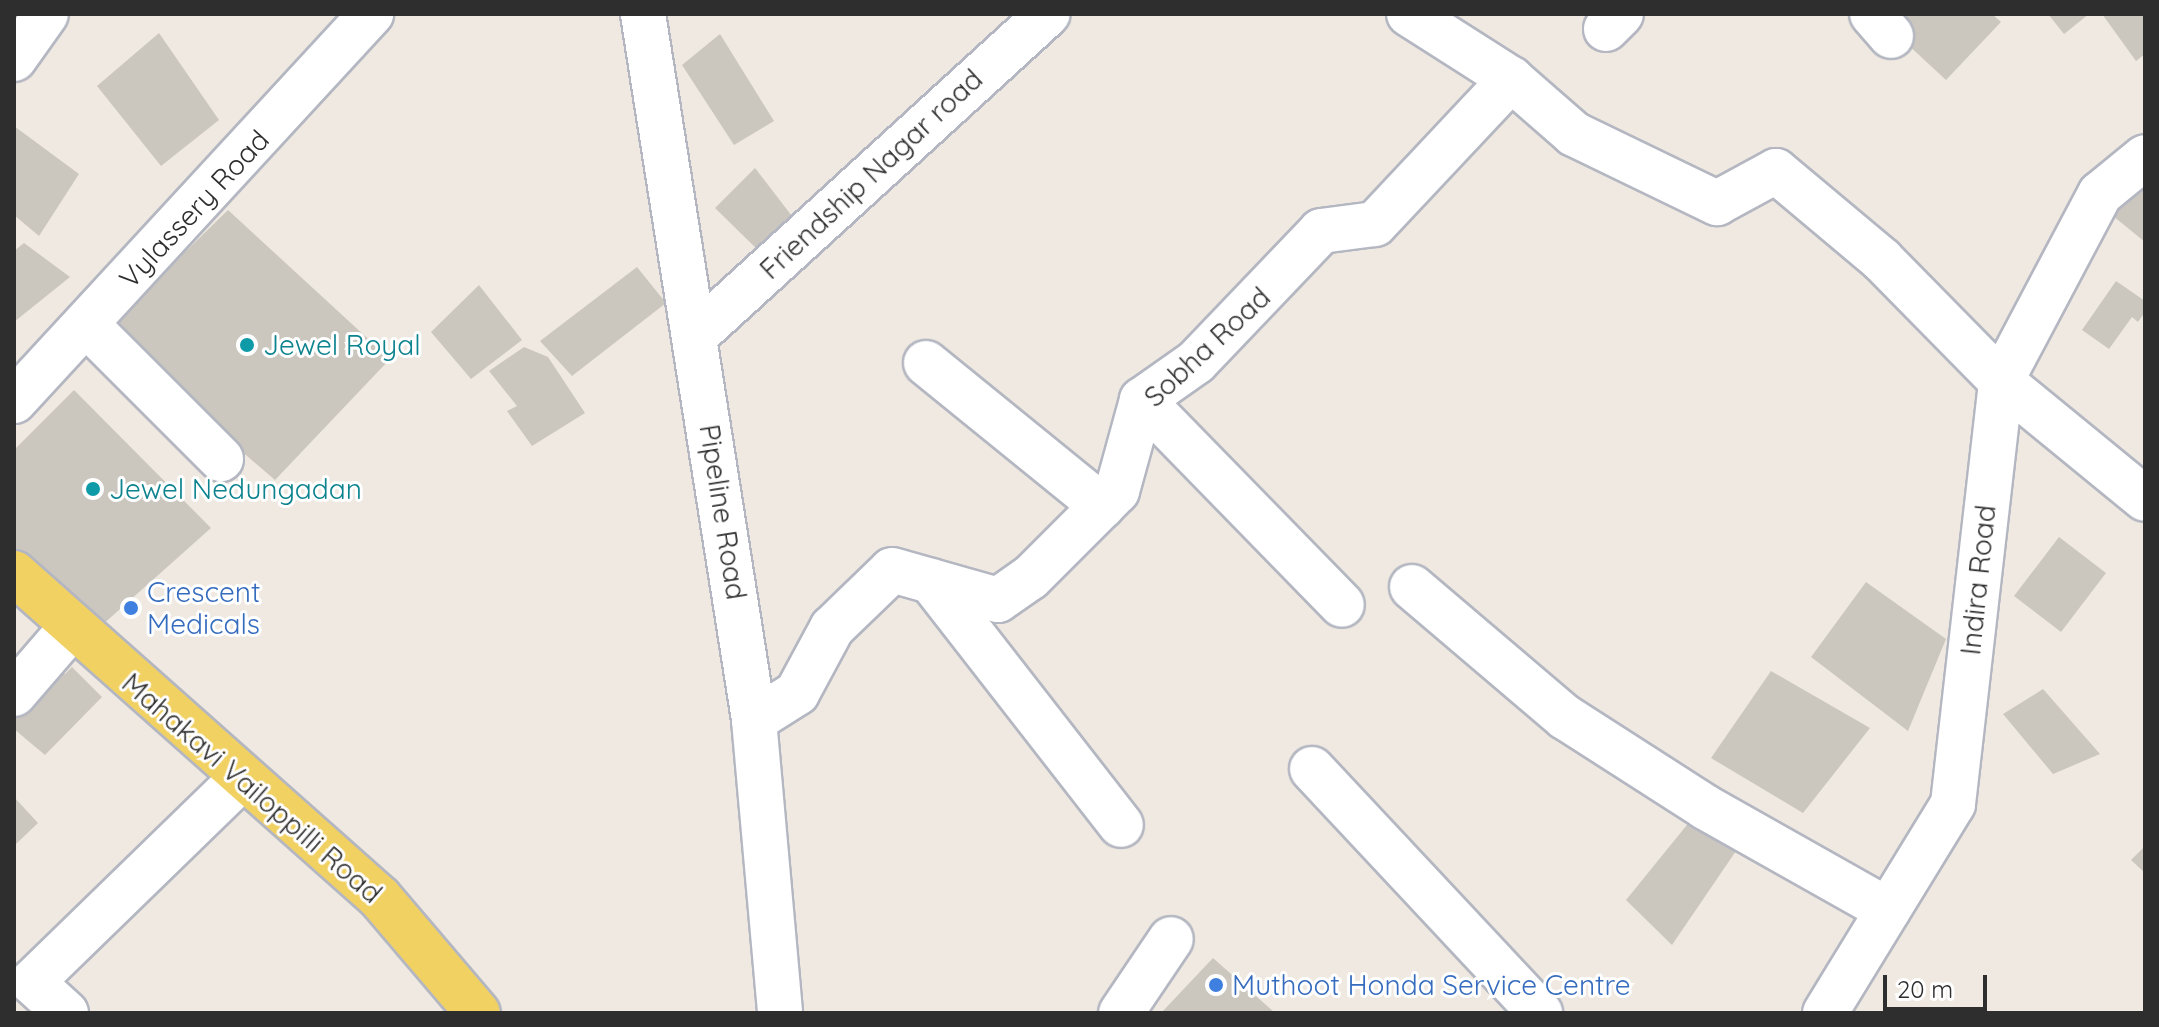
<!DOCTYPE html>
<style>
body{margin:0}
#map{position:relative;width:2159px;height:1027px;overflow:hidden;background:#efe9e1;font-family:Quicksand,sans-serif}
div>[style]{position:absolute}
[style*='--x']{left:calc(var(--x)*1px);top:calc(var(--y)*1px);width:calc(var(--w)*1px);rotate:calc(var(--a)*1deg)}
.building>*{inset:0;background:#cbc7bf}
.roads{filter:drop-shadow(2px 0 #b4b7c1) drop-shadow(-2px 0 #b4b7c1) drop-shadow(0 2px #b4b7c1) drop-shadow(0 -2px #b4b7c1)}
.minor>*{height:44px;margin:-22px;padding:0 22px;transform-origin:22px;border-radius:22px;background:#fff}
.major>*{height:44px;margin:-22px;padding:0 22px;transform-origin:22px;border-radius:22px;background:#f2d163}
.dots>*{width:22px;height:22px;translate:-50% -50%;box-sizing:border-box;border:4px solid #fff;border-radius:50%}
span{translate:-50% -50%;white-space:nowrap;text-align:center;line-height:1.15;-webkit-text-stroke:6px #fff;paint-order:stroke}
.street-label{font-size:28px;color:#2e2e2e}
.culture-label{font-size:28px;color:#0d838f}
.left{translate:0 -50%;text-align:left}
.shop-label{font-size:28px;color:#366cbe}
.frame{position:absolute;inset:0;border:16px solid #2e2e2e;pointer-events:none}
.scale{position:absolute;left:1883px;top:975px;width:104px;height:36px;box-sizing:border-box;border:4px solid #2e2e2e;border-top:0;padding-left:10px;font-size:24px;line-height:28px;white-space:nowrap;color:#2e2e2e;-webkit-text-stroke:6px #fff;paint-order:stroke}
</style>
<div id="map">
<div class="building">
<i style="clip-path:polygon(1907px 14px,1992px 14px,2001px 22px,1946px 80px,1892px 30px)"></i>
<i style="clip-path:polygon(2048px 14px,2089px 14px,2064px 34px)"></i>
<i style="clip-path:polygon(2102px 14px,2145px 14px,2145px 54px,2136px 61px)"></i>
<i style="clip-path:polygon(159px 33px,219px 120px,161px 166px,97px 86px)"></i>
<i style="clip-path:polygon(720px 34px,774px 121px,734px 145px,682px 65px)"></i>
<i style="clip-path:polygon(14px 126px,79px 174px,39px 236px,14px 215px)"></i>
<i style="clip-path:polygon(755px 168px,798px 224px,762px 254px,715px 208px)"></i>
<i style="clip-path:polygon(2145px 175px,2145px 242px,2113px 216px)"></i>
<i style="clip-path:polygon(228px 210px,390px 359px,275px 480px,103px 332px)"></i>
<i style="clip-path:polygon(24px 243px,70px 277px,14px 322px,14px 251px)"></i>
<i style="clip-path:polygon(637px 267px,666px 303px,572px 376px,540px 341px)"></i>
<i style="clip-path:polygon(2116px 281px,2145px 301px,2145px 312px,2138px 322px,2132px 317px,2109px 349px,2082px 330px)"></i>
<i style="clip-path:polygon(479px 285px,522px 340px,471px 379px,431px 332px)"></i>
<i style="clip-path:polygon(524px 347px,548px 357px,585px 413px,532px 446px,507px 411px,517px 406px,489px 371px)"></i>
<i style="clip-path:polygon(74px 390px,211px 528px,101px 626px,14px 551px,14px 450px)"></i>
<i style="clip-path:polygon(2059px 537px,2106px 573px,2061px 632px,2014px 596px)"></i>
<i style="clip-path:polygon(1866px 582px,1946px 639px,1908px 731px,1811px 657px)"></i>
<i style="clip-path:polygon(72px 667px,102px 697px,45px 755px,14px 729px,14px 711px,52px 669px,65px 674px)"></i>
<i style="clip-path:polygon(1771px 671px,1870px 728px,1803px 813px,1711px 758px)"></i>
<i style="clip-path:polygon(2043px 689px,2100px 754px,2053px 774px,2003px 714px)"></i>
<i style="clip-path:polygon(14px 797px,38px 823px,16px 844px,14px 843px)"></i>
<i style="clip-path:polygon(1699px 810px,1738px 848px,1672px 945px,1626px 900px)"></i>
<i style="clip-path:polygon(2145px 846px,2145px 873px,2131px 860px)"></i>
<i style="clip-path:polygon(1213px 958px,1275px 1013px,1161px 1013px)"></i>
</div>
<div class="roads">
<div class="minor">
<i style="--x:643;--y:14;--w:715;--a:81.06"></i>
<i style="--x:754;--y:720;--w:294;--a:84.9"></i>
<i style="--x:1409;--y:14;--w:121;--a:32.5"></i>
<i style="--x:1511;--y:79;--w:84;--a:41.1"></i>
<i style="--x:1574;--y:134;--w:159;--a:25.8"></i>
<i style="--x:1717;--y:203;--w:67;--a:-28.5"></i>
<i style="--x:1776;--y:171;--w:138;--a:40"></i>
<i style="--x:1882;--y:260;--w:170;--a:45.5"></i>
<i style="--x:2001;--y:381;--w:186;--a:39.3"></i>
<i style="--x:1872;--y:14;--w:29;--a:49"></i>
<i style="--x:1606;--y:29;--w:21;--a:-45"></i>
<i style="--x:14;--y:59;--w:55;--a:-54.6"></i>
<i style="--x:86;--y:324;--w:191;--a:45"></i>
<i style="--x:696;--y:335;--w:476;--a:-42.4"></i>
<i style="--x:926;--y:363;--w:227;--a:39.1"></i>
<i style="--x:1142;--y:400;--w:286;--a:45.7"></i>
<i style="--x:14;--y:401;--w:527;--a:-47.31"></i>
<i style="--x:931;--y:581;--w:309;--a:52.1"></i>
<i style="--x:1412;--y:587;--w:201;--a:40.4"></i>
<i style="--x:1565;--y:717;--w:166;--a:32.7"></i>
<i style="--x:1705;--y:807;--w:210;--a:29.4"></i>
<i style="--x:14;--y:694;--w:87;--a:-49.2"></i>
<i style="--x:754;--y:720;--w:51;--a:-32.1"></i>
<i style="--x:797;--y:693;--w:74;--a:-61.7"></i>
<i style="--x:832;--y:628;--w:83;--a:-44"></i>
<i style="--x:892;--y:570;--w:110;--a:15.8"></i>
<i style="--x:998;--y:600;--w:39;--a:-35"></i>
<i style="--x:1030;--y:578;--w:123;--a:-45"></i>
<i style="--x:1117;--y:491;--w:94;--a:-74.6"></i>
<i style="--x:1142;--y:400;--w:66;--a:-35.1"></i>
<i style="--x:1196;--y:362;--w:181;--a:-46.3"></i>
<i style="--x:1321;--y:231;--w:54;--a:-7.4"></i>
<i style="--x:1375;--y:224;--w:199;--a:-46.8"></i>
<i style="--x:1312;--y:769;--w:334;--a:46.9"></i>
<i style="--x:66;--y:1013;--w:46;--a:-137.6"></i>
<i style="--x:32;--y:982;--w:293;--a:-44.2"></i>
<i style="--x:1121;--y:1013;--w:89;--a:-56"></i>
<i style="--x:1825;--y:1013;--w:245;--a:-58.5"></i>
<i style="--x:1953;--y:804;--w:426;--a:-83.5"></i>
<i style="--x:2001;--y:381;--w:212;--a:-62.1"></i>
<i style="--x:2100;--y:194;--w:58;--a:-39.4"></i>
</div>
<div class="major">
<i style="--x:14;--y:573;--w:489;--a:41.6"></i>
<i style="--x:380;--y:898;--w:151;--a:49.6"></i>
</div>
</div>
<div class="dots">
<i style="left:247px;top:345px;background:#0f9aa8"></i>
<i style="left:93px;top:489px;background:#0f9aa8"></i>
<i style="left:131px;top:608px;background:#3f7fe0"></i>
<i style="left:1216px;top:985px;background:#3f7fe0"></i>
</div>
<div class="street-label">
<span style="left:871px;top:174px;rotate:-43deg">Friendship Nagar road</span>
<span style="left:194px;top:209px;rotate:-47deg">Vylassery Road</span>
<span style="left:1207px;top:347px;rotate:-43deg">Sobha Road</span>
<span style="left:723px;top:512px;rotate:81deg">Pipeline Road</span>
<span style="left:1978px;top:580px;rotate:-84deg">Indira Road</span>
<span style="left:252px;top:788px;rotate:41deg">Mahakavi Vailoppilli Road</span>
</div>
<div class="culture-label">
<span class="left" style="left:263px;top:345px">Jewel Royal</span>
<span class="left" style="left:109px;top:489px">Jewel Nedungadan</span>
</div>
<div class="shop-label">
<span class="left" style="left:147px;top:608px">Crescent<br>Medicals</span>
<span class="left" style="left:1232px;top:985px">Muthoot Honda Service Centre</span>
</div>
<div class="frame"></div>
<div class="scale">20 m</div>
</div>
